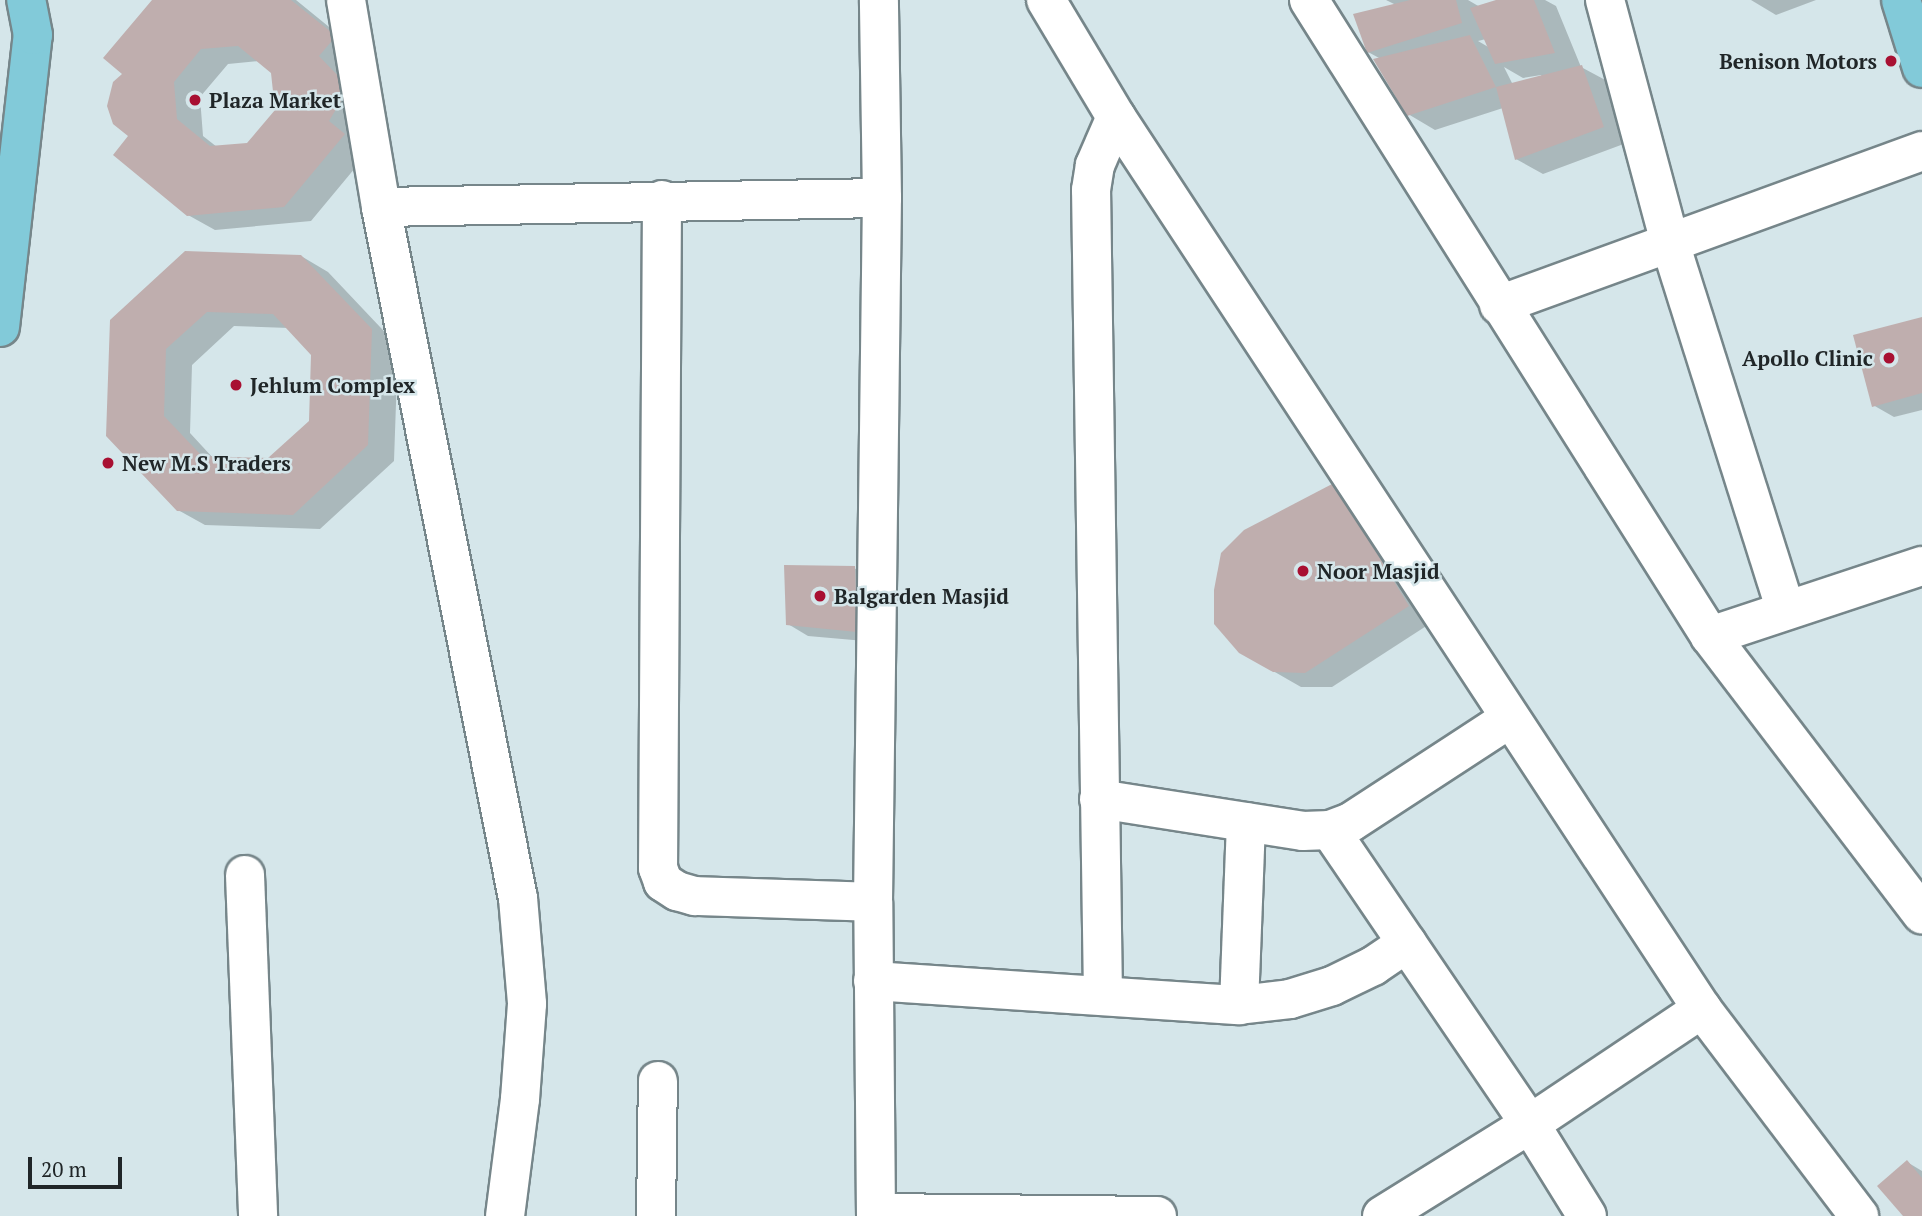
<!DOCTYPE html>
<style>
body{margin:0}
#map{position:relative;width:1922px;height:1216px;overflow:hidden;background:#d5e6ea;font-family:"PT Serif",serif}
div>[style]{position:absolute}
[style*='--x']{left:calc(var(--x)*1px);top:calc(var(--y)*1px);width:calc(var(--w)*1px);rotate:calc(var(--a)*1deg)}
.shadow>*{inset:0;background:#0003}
.building>*{inset:0;background:#bfaeae}
.roads{filter:drop-shadow(2px 0 #76868a) drop-shadow(-2px 0 #76868a) drop-shadow(0 2px #76868a) drop-shadow(0 -2px #76868a)}
.minor>*{height:38px;margin:-19px;padding:0 19px;transform-origin:19px;border-radius:19px;background:#fff}
.major>*{height:38px;margin:-19px;padding:0 19px;transform-origin:19px;border-radius:19px;background:#82cad9}
.dots>*{width:19px;height:19px;translate:-50% -50%;box-sizing:border-box;border:4px solid #d5e6ea;border-radius:50%}
span{translate:-50% -50%;white-space:nowrap;text-align:center;line-height:1.15;-webkit-text-stroke:5px #d5e6ea;paint-order:stroke}
.poi-label{font-size:21px;color:#202628;font-weight:700}
.right{translate:-100% -50%;text-align:right}
.left{translate:0 -50%;text-align:left}
.scale{position:absolute;left:28px;top:1157px;width:94px;height:32px;box-sizing:border-box;border:4px solid #202628;border-top:0;padding-left:9px;font-size:21px;line-height:24px;white-space:nowrap;color:#202628;-webkit-text-stroke:5px #d5e6ea;paint-order:stroke}
</style>
<div id="map">
<div class="shadow">
<i style="clip-path:polygon(evenodd,154px 0,296px 0,361px 53px,370px 150px,311px 221px,215px 230px,188px 215px,130px 136px,125px 73px,154px 0,259px 61px,273px 72px,276px 111px,248px 144px,217px 147px,203px 136px,200px 97px,228px 64px,259px 61px)"></i>
<i style="clip-path:polygon(evenodd,1386px 0,1468px 0,1480px 7px,1502px 0,1545px 0,1556px 6px,1581px 67px,1609px 82px,1629px 142px,1543px 174px,1516px 159px,1503px 108px,1435px 130px,1408px 114px,1381px 59px,1368px 52px,1396px 5px,1386px 0,1486px 39px,1490px 48px,1478px 41px,1486px 39px,1386px 0,1504px 67px,1523px 78px,1541px 75px,1542px 77px,1513px 85px,1504px 67px)"></i>
<i style="clip-path:polygon(1751px 0,1816px 0,1776px 15px)"></i>
<i style="clip-path:polygon(evenodd,301px 256px,328px 272px,398px 346px,394px 461px,320px 529px,205px 525px,178px 510px,112px 321px,301px 256px,234px 326px,289px 328px,313px 354px,311px 422px,269px 460px,214px 459px,190px 433px,192px 365px,234px 326px)"></i>
<i style="clip-path:polygon(1922px 319px,1922px 410px,1894px 417px,1873px 405px)"></i>
<i style="clip-path:polygon(1334px 485px,1434px 621px,1332px 687px,1301px 687px,1240px 652px)"></i>
<i style="clip-path:polygon(854px 568px,874px 579px,876px 642px,808px 636px,788px 624px)"></i>
<i style="clip-path:polygon(1907px 1162px,1922px 1171px,1922px 1216px,1906px 1216px)"></i>
</div>
<div class="building">
<i style="clip-path:polygon(evenodd,152px 0,291px 0,336px 36px,319px 56px,340px 78px,341px 101px,329px 121px,345px 134px,284px 207px,187px 216px,113px 155px,128px 136px,113px 124px,107px 106px,113px 82px,122px 74px,103px 58px,152px 0,238px 46px,271px 73px,275px 110px,247px 143px,210px 146px,177px 119px,174px 82px,201px 49px,238px 46px)"></i>
<i style="clip-path:polygon(1410px 0,1456px 0,1462px 23px,1367px 53px,1353px 14px)"></i>
<i style="clip-path:polygon(1496px 0,1534px 0,1555px 53px,1495px 64px,1470px 8px)"></i>
<i style="clip-path:polygon(1470px 35px,1496px 87px,1407px 116px,1373px 59px)"></i>
<i style="clip-path:polygon(1582px 65px,1604px 127px,1515px 160px,1496px 87px)"></i>
<i style="clip-path:polygon(evenodd,185px 251px,301px 255px,372px 329px,368px 445px,293px 515px,177px 511px,106px 436px,110px 320px,185px 251px,207px 312px,273px 314px,311px 355px,309px 421px,268px 458px,202px 456px,164px 416px,166px 349px,207px 312px)"></i>
<i style="clip-path:polygon(1922px 317px,1922px 393px,1872px 407px,1853px 335px)"></i>
<i style="clip-path:polygon(1334px 483px,1409px 606px,1305px 673px,1273px 672px,1239px 653px,1214px 624px,1214px 590px,1221px 553px,1244px 530px)"></i>
<i style="clip-path:polygon(784px 565px,855px 566px,857px 632px,786px 625px)"></i>
<i style="clip-path:polygon(1907px 1160px,1922px 1178px,1922px 1216px,1903px 1216px,1877px 1186px)"></i>
</div>
<div class="roads">
<div class="minor">
<i style="--x:346;--y:0;--w:210;--a:80.4"></i>
<i style="--x:381;--y:207;--w:704;--a:78.79"></i>
<i style="--x:518;--y:898;--w:106;--a:85.1"></i>
<i style="--x:527;--y:1004;--w:95;--a:94.2"></i>
<i style="--x:520;--y:1099;--w:118;--a:97.3"></i>
<i style="--x:1046;--y:0;--w:136;--a:59.1"></i>
<i style="--x:1116;--y:117;--w:1067;--a:56.7"></i>
<i style="--x:1702;--y:1009;--w:260;--a:52.8"></i>
<i style="--x:1309;--y:0;--w:752;--a:57.77"></i>
<i style="--x:1710;--y:636;--w:350;--a:52.7"></i>
<i style="--x:1605;--y:0;--w:252;--a:75"></i>
<i style="--x:1670;--y:243;--w:385;--a:72.5"></i>
<i style="--x:662;--y:200;--w:668;--a:90.34"></i>
<i style="--x:658;--y:868;--w:15;--a:70"></i>
<i style="--x:663;--y:882;--w:17;--a:33"></i>
<i style="--x:677;--y:891;--w:19;--a:16"></i>
<i style="--x:695;--y:896;--w:178;--a:1.9"></i>
<i style="--x:381;--y:207;--w:501;--a:-1.03"></i>
<i style="--x:1499;--y:305;--w:450;--a:-20"></i>
<i style="--x:1710;--y:636;--w:223;--a:-18.3"></i>
<i style="--x:1099;--y:799;--w:206;--a:8.9"></i>
<i style="--x:1303;--y:831;--w:27;--a:-2"></i>
<i style="--x:1330;--y:830;--w:22;--a:-21"></i>
<i style="--x:1351;--y:822;--w:189;--a:-33.1"></i>
<i style="--x:1330;--y:830;--w:356;--a:55.8"></i>
<i style="--x:1530;--y:1124;--w:108;--a:58.2"></i>
<i style="--x:245;--y:875;--w:341;--a:87.8"></i>
<i style="--x:873;--y:981;--w:367;--a:3.8"></i>
<i style="--x:1239;--y:1005;--w:51;--a:-6.7"></i>
<i style="--x:1290;--y:999;--w:44;--a:-17.2"></i>
<i style="--x:1332;--y:986;--w:46;--a:-26"></i>
<i style="--x:1373;--y:966;--w:41;--a:-34.1"></i>
<i style="--x:1103;--y:996;--w:806;--a:-90.85"></i>
<i style="--x:1091;--y:190;--w:25;--a:-81"></i>
<i style="--x:1095;--y:165;--w:52;--a:-66.4"></i>
<i style="--x:1239;--y:1005;--w:183;--a:-87.8"></i>
<i style="--x:876;--y:1213;--w:281;--a:0.6"></i>
<i style="--x:656;--y:1216;--w:135;--a:-89.2"></i>
<i style="--x:876;--y:1216;--w:314;--a:-90.5"></i>
<i style="--x:873;--y:902;--w:704;--a:-89.27"></i>
<i style="--x:882;--y:198;--w:198;--a:-90.9"></i>
<i style="--x:1382;--y:1216;--w:174;--a:-31.9"></i>
<i style="--x:1530;--y:1124;--w:207;--a:-33.8"></i>
</div>
<div class="major">
<i style="--x:1901;--y:0;--w:71;--a:72.8"></i>
<i style="--x:0;--y:327;--w:294;--a:-83.6"></i>
<i style="--x:33;--y:35;--w:36;--a:-101"></i>
</div>
</div>
<div class="dots">
<i style="left:1891px;top:61px;background:#a81032"></i>
<i style="left:195px;top:100px;background:#a81032"></i>
<i style="left:1889px;top:358px;background:#a81032"></i>
<i style="left:236px;top:385px;background:#a81032"></i>
<i style="left:108px;top:463px;background:#a81032"></i>
<i style="left:1303px;top:571px;background:#a81032"></i>
<i style="left:820px;top:596px;background:#a81032"></i>
</div>
<div class="poi-label">
<span class="right" style="left:1877px;top:61px">Benison Motors</span>
<span class="left" style="left:209px;top:100px">Plaza Market</span>
<span class="right" style="left:1873px;top:358px">Apollo Clinic</span>
<span class="left" style="left:250px;top:385px">Jehlum Complex</span>
<span class="left" style="left:122px;top:463px">New M.S Traders</span>
<span class="left" style="left:1317px;top:571px">Noor Masjid</span>
<span class="left" style="left:834px;top:596px">Balgarden Masjid</span>
</div>
<div class="scale">20 m</div>
</div>
